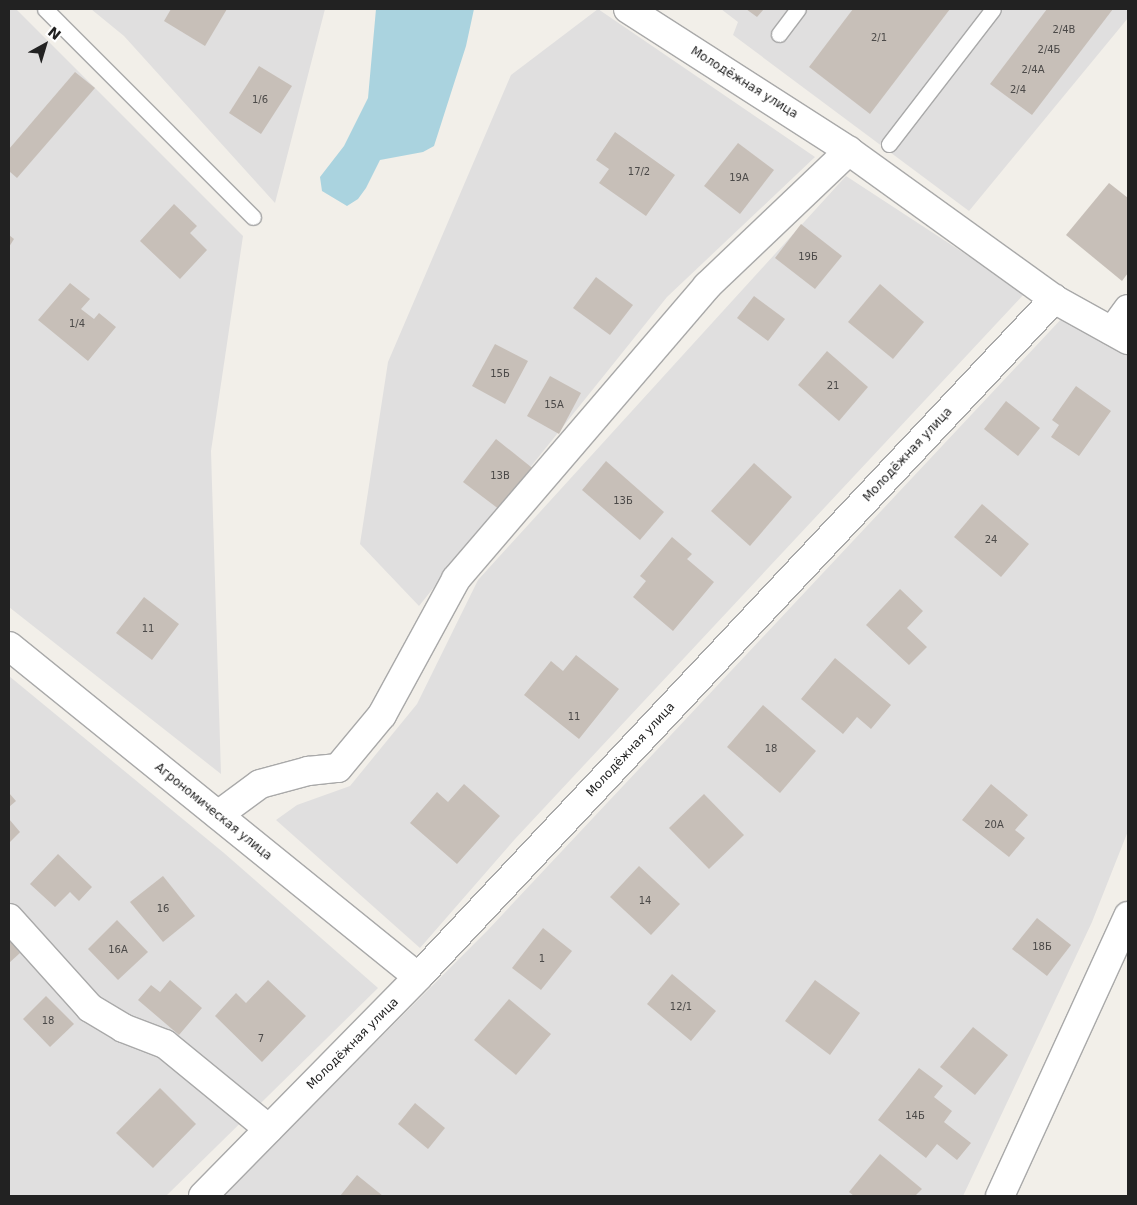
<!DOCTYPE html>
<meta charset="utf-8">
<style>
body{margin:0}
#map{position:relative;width:1137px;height:1205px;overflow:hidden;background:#f2efe9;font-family:"DejaVu Sans",sans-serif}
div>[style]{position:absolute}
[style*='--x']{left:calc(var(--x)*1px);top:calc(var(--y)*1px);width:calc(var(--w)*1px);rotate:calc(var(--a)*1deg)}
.residential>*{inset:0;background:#e0dfdf}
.water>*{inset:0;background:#aad3df}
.building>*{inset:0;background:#c7bfb8}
.roads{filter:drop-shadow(1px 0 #a9a9a9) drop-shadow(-1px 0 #a9a9a9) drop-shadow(0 1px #a9a9a9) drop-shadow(0 -1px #a9a9a9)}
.service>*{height:15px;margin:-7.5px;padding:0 7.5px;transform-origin:7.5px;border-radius:7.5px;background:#fff}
.minor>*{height:28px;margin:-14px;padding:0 14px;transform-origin:14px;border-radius:14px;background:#fff}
span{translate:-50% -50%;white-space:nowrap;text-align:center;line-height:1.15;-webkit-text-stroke:4px #fff;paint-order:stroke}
.number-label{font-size:10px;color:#4b4948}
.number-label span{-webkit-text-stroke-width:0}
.street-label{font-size:12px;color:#222}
.frame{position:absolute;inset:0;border:10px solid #222;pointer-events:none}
.north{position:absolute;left:20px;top:20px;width:50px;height:50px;-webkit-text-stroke:4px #fff;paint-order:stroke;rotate:39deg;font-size:14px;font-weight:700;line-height:20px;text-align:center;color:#222}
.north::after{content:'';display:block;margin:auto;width:18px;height:22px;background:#222;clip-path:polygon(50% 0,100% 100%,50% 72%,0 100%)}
</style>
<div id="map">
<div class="residential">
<i style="clip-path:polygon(9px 9px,16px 9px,243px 236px,211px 451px,221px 774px,9px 607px)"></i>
<i style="clip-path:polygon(91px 9px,325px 9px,275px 203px,124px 36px)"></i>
<i style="clip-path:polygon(598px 9px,815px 157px,667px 297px,419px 606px,360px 544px,388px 362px,511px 75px)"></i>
<i style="clip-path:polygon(721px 9px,1128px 9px,1128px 18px,969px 211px,733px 35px,738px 22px)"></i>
<i style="clip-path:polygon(846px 176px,1025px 293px,515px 839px,420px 948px,276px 820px,297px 805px,350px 786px,417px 704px,478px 580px)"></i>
<i style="clip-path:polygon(1064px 316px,1128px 354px,1128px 831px,1092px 922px,963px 1196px,222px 1196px,487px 931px)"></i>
<i style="clip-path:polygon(9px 676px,224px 853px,378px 988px,166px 1196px,9px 1196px)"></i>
</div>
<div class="water">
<i style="clip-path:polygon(376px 9px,474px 9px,466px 46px,434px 146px,423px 152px,380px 160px,366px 188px,358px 199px,347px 206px,322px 191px,320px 177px,344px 146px,368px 98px)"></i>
</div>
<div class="building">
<i style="clip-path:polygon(171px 9px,227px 9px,205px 46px,164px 21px)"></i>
<i style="clip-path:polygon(746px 9px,764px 9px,757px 17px)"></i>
<i style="clip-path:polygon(853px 9px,950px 9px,870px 114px,809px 67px)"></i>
<i style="clip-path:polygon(1047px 9px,1113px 9px,1032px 115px,990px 84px)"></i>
<i style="clip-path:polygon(259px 66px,292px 86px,261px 134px,229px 113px)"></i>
<i style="clip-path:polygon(75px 72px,95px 88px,17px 178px,9px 171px,9px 149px)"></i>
<i style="clip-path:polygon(615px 132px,675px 175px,646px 216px,599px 183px,609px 169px,596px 160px)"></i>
<i style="clip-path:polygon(738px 143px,774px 170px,740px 214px,704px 186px)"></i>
<i style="clip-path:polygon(1109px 183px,1128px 198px,1128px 273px,1122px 281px,1066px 235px)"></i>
<i style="clip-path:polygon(174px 204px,197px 226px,190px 233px,207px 250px,180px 279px,140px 241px)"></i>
<i style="clip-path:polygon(801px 224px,842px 256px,815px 289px,775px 258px)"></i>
<i style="clip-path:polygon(9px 235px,14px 239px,9px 247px)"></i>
<i style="clip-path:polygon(596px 277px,633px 305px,610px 335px,573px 308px)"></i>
<i style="clip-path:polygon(70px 283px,90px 299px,81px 309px,94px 319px,99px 313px,116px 327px,88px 361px,38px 320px)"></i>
<i style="clip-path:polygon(880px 284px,924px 322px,893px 359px,848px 322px)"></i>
<i style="clip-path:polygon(754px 296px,785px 319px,768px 341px,737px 318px)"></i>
<i style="clip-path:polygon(495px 344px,528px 361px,505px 404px,472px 386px)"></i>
<i style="clip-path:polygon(827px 351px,868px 387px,839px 421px,798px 385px)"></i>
<i style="clip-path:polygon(550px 376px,581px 393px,559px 434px,527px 416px)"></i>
<i style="clip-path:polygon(1076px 386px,1111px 411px,1079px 456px,1051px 437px,1059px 425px,1052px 420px)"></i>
<i style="clip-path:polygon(1006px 401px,1040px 428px,1018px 456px,984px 429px)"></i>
<i style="clip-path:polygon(496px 439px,536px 471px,504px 513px,463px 482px)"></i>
<i style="clip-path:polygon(606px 461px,664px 512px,640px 540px,582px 490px)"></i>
<i style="clip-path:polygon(754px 463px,792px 497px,750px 546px,711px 511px)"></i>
<i style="clip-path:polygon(982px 504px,1029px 544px,1001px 577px,954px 537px)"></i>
<i style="clip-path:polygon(672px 537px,692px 554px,687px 559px,714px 582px,673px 631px,633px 597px,646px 581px,640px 576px)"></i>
<i style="clip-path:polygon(900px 589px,923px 611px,907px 628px,927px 647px,909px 665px,866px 625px)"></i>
<i style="clip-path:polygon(144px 597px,179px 624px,152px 660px,116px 633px)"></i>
<i style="clip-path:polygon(576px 655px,619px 689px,579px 739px,524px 695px,551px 661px,563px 671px)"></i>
<i style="clip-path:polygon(835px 658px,891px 705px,871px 729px,857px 717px,843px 734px,801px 699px)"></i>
<i style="clip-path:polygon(763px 705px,816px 751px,780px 793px,727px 747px)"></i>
<i style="clip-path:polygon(464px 784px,500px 816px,457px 864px,410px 823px,437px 792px,448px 802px)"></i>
<i style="clip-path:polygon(991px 784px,1028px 815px,1015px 830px,1025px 838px,1009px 857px,962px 820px)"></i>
<i style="clip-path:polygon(9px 793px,16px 801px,9px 807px)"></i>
<i style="clip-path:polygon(704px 794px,744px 835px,709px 869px,669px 828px)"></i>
<i style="clip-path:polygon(9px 819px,20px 832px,9px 843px)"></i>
<i style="clip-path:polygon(58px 854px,92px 887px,79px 901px,70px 892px,55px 907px,30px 884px)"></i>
<i style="clip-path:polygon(639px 866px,680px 904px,651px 935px,610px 897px)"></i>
<i style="clip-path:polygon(163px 876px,195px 916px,163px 942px,130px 902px)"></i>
<i style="clip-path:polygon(1037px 918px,1071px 945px,1047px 976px,1012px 949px)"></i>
<i style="clip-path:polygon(117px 920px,148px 952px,118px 980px,88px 949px)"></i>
<i style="clip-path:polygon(543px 928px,572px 951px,541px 990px,512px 968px)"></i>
<i style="clip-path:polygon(9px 939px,20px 953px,9px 963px)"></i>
<i style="clip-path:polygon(672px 974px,716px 1011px,691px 1041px,647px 1004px)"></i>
<i style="clip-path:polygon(170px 980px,202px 1008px,179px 1035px,138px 1000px,151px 985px,160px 992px)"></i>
<i style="clip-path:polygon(268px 980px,306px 1016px,262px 1062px,215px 1016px,236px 993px,246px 1003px)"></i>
<i style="clip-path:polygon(815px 980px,860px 1013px,830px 1055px,785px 1021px)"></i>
<i style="clip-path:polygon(46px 996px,74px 1024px,50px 1047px,23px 1019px)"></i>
<i style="clip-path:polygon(509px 999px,551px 1034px,516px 1075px,474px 1040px)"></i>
<i style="clip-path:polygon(973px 1027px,1008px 1055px,975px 1095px,940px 1067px)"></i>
<i style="clip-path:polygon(919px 1068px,943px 1086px,934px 1097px,952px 1111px,944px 1122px,971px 1143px,957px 1160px,937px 1144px,926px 1158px,878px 1120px)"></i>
<i style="clip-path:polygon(160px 1088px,196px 1124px,153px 1168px,116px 1133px)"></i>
<i style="clip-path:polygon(415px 1103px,445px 1128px,428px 1149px,398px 1124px)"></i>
<i style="clip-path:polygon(880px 1154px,922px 1189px,915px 1196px,854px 1196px,849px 1192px)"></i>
<i style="clip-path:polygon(357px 1175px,383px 1196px,340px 1196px)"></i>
</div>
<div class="roads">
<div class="service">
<i style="--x:45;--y:9;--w:294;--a:45"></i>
<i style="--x:779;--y:34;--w:31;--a:-53"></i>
<i style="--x:889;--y:144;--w:170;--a:-52.4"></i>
</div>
<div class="minor">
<i style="--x:628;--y:9;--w:263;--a:32.7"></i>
<i style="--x:849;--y:151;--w:253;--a:35.8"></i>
<i style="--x:1054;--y:299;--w:85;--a:29"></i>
<i style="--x:1112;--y:331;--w:27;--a:-54"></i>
<i style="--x:9;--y:646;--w:526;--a:38.98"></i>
<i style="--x:218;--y:815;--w:52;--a:-36.4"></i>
<i style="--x:260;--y:784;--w:50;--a:-15.2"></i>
<i style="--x:308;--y:771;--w:30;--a:-6"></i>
<i style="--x:338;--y:768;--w:69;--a:-50.3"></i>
<i style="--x:382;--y:715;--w:155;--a:-61.4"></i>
<i style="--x:456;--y:579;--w:386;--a:-49.4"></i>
<i style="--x:707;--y:286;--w:196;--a:-43.6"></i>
<i style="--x:9;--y:918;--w:121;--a:48"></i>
<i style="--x:90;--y:1008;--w:39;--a:31"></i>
<i style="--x:123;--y:1028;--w:45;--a:20.9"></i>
<i style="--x:165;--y:1044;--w:134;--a:39.3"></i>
<i style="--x:203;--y:1196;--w:307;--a:-45.5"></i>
<i style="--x:418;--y:977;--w:930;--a:-46.83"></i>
<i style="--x:1000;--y:1196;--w:308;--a:-65.4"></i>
</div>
</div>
<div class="number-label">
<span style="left:1064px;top:30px">2/4В</span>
<span style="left:879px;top:38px">2/1</span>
<span style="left:1049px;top:50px">2/4Б</span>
<span style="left:1033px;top:70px">2/4А</span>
<span style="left:1018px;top:90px">2/4</span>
<span style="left:260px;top:100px">1/6</span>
<span style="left:639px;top:172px">17/2</span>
<span style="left:739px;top:178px">19А</span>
<span style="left:808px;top:257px">19Б</span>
<span style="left:77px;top:324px">1/4</span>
<span style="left:500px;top:374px">15Б</span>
<span style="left:833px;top:386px">21</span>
<span style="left:554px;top:405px">15А</span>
<span style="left:500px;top:476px">13В</span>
<span style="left:623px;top:501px">13Б</span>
<span style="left:991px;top:540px">24</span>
<span style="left:148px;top:629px">11</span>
<span style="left:574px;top:717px">11</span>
<span style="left:771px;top:749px">18</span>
<span style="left:994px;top:825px">20А</span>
<span style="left:645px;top:901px">14</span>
<span style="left:163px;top:909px">16</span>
<span style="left:1042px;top:947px">18Б</span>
<span style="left:118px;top:950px">16А</span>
<span style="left:542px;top:959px">1</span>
<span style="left:681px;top:1007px">12/1</span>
<span style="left:48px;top:1021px">18</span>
<span style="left:261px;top:1039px">7</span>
<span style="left:915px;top:1116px">14Б</span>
</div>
<div class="street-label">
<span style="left:744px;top:83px;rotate:32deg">Молодёжная улица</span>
<span style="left:908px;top:455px;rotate:-47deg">Молодёжная улица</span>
<span style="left:631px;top:750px;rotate:-47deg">Молодёжная улица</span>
<span style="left:213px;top:812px;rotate:39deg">Агрономическая улица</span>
<span style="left:353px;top:1044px;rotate:-45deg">Молодёжная улица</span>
</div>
<div class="frame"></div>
<div class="north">N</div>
</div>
